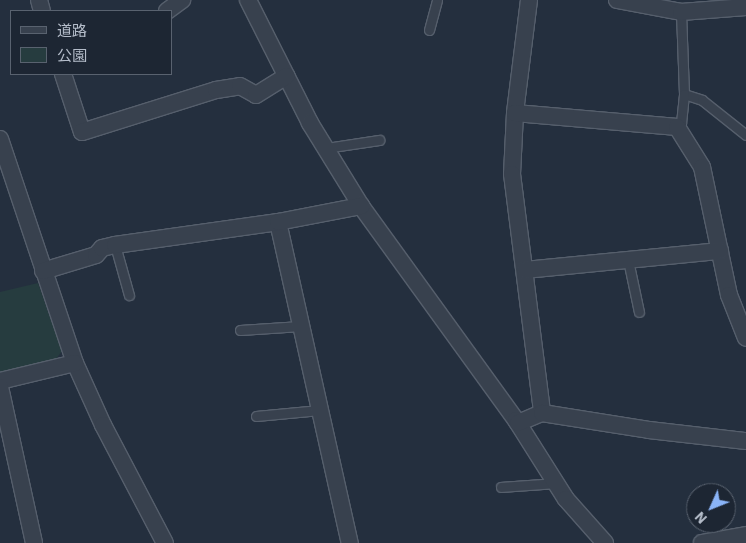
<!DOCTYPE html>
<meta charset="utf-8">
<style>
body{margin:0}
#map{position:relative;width:746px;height:543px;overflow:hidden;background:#242f3e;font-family:"IBM Plex Sans","Noto Sans JP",sans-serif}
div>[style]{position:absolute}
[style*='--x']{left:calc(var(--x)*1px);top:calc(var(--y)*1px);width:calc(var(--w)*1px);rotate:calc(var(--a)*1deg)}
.green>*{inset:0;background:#263c3f}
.roads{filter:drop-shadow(1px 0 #565f6c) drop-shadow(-1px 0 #565f6c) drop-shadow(0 1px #565f6c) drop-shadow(0 -1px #565f6c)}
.lane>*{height:9px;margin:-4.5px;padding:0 4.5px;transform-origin:4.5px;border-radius:4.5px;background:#38414e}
.street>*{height:16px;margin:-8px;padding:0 8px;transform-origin:8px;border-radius:8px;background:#38414e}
span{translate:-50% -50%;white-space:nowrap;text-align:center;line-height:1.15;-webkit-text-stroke:4px #1d2633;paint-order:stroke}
.legend{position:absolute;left:10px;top:10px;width:162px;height:65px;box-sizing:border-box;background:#1d2633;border:1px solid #59626f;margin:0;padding:6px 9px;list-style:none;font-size:15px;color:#b4bcc9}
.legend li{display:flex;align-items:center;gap:10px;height:25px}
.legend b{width:25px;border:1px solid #59626f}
.north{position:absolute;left:686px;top:483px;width:50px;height:50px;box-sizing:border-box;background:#1d2633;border:1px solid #59626f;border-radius:50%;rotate:226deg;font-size:14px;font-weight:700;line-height:20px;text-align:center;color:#b4bcc9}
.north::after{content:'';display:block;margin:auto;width:18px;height:22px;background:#8ab4f8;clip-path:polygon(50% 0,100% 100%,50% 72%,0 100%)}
</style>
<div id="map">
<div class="green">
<i style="clip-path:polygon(38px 283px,62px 351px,56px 359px,0 372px,0 292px)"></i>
</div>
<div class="roads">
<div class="lane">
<i style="--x:681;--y:12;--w:82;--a:87.9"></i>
<i style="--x:684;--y:94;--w:19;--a:18"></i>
<i style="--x:702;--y:100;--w:56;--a:38.5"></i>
<i style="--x:429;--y:30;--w:31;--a:-75"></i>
<i style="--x:677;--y:127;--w:6;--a:-45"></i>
<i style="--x:681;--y:123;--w:29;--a:-84"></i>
<i style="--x:326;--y:148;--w:54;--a:-8.6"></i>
<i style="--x:115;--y:245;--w:52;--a:74.4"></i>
<i style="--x:628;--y:260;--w:53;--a:78.1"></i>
<i style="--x:240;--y:330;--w:61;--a:-3.8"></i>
<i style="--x:256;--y:416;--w:64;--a:-5.4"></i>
<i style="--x:501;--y:487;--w:55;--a:-4.2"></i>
</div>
<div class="street">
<i style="--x:39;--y:0;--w:11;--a:75"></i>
<i style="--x:248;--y:0;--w:138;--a:63.2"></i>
<i style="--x:310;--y:123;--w:97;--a:58.4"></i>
<i style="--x:361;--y:206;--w:264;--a:54.1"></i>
<i style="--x:516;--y:420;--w:93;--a:57.7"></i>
<i style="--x:566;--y:499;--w:59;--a:48.4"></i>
<i style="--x:529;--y:0;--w:114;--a:97.1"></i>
<i style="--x:515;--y:113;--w:61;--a:92.8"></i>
<i style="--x:512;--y:174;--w:241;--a:82.8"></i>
<i style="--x:617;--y:0;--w:65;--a:10.6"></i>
<i style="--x:681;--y:12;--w:65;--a:-4.4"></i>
<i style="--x:167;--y:11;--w:19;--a:-36"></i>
<i style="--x:63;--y:74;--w:61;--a:71.9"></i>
<i style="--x:82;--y:132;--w:140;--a:-17.4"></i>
<i style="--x:216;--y:90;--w:24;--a:-9"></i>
<i style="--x:240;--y:86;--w:18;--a:29"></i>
<i style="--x:256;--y:95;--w:36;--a:-32"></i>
<i style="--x:515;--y:113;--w:163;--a:4.9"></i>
<i style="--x:677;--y:127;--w:47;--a:58"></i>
<i style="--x:702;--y:167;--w:131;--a:78.1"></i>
<i style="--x:729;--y:295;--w:46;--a:68.4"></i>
<i style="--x:0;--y:139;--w:236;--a:71.5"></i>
<i style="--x:75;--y:363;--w:68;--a:65.7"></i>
<i style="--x:103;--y:425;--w:133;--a:62.3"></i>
<i style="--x:278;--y:222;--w:329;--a:77.4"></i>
<i style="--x:525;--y:270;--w:196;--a:-5.6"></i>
<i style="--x:43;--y:271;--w:55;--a:-16.8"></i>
<i style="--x:96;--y:255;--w:9;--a:-49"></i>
<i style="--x:102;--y:248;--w:13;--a:-13"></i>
<i style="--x:115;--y:245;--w:165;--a:-8"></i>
<i style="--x:278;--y:222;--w:85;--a:-10.9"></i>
<i style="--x:0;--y:381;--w:77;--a:-13.5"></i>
<i style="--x:0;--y:387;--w:160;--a:77.7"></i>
<i style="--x:518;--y:423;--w:26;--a:-23"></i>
<i style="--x:542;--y:413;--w:108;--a:9"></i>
<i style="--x:649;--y:430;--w:98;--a:6.5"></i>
<i style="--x:702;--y:543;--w:45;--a:-10.3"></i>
</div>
</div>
<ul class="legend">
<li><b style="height:6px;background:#38414e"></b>道路</li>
<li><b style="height:14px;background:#263c3f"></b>公園</li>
</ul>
<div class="north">N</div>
</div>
